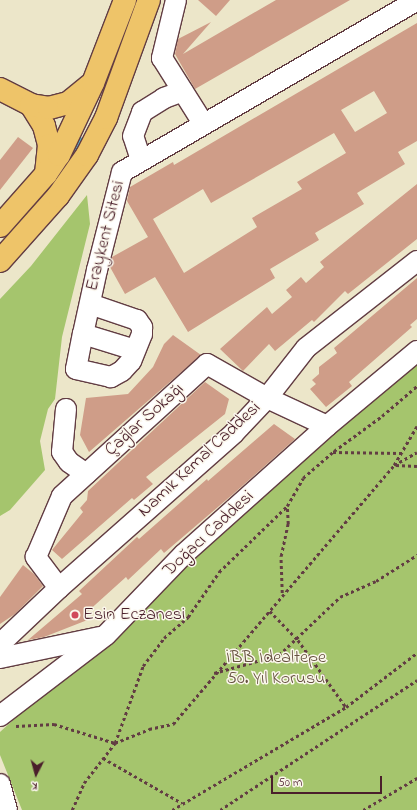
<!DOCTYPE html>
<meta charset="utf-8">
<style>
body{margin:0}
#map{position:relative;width:417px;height:810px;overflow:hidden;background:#ece6c9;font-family:"Indie Flower",sans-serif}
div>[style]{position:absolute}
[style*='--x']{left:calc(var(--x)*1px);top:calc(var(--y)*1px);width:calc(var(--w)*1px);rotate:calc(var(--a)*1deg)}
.green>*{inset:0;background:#a5c56d}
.canal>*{height:16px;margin:-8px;padding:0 8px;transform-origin:8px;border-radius:8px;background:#53b5d2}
.building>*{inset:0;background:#cf9d88}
.path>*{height:2.5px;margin-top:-1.25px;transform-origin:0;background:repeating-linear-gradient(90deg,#623d43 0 3px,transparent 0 6px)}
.roads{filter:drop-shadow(1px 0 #623d43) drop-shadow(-1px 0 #623d43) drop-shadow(0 1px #623d43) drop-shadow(0 -1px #623d43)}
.minor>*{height:20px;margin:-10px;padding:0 10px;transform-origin:10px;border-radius:10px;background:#fff}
.major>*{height:22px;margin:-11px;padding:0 11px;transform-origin:11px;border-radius:11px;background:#eec469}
.highway>*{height:22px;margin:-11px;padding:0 11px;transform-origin:11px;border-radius:11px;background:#eec469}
.dots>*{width:11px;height:11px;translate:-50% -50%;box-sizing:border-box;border:2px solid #fbf7ec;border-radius:50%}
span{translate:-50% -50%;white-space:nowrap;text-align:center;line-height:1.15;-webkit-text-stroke:3px #fbf7ec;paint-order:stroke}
.street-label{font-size:18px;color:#4a1f2b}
.poi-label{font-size:18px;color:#4a1f2b}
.left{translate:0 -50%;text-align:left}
.park-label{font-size:18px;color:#65513f}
.north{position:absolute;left:16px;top:754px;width:40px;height:40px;-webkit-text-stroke:3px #fbf7ec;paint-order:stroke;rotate:186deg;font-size:11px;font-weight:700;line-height:16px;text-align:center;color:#4a1f2b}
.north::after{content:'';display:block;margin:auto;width:14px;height:18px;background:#4a1f2b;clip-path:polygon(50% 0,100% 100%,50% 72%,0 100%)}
.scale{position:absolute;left:271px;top:776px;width:111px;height:18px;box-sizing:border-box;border:2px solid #4a1f2b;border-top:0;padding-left:5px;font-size:12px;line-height:14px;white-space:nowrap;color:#4a1f2b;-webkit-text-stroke:3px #fbf7ec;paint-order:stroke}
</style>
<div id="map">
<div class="green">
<i style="clip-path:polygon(87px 195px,90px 224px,62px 337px,55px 399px,48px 409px,40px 441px,45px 470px,10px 510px,0 516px,0 299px,31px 266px)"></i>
<i style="clip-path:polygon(417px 362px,417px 810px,22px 810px,0 755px,0 732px,315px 444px)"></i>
</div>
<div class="canal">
<i style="--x:13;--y:230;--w:77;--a:-48.7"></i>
<i style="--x:64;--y:172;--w:32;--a:-70"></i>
</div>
<div class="building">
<i style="clip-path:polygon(198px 0,230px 0,216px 16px)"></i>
<i style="clip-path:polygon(276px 0,350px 0,195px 89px,175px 54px,178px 39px,211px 22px,183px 54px)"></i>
<i style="clip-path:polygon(evenodd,417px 23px,417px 141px,398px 152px,405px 164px,357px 193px,364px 204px,315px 233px,319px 240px,270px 269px,275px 278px,188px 332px,155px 277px,125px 294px,110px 267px,112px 257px,148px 237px,127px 201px,130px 187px,173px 162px,174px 165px,417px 23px,374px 91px,387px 113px,355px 132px,341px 110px,374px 91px,417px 23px,334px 133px,346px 153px,297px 182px,302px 189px,252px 218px,257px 227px,184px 273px,153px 219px,203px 189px,211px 203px,334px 133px)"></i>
<i style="clip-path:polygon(18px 137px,33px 148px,0 190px,0 160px)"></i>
<i style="clip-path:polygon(417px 184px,417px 239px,348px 294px,345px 291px,314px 322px,312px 320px,275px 351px,269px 344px,243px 371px,220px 349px,267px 307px,272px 314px,292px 297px,286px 290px,301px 277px,306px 283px,324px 267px,320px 262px)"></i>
<i style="clip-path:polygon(417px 278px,417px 319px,410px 325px,412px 327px,349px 382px,352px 386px,326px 407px,310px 389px,316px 384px,312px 380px,319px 374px,319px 367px,337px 353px,334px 348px)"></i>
<i style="clip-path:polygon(173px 335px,201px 355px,89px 452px,80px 435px,86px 398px,128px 394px,153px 367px,164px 344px)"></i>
<i style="clip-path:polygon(205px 382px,229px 399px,225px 414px,146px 477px,153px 484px,134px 500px,132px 498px,62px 559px,52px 550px,83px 512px,80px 508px,87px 500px,88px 491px)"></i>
<i style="clip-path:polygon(274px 424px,295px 439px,232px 495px,164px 553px,161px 549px,128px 580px,126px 577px,85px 614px,90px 619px,44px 637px,28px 640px,82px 594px,79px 591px,137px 537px,139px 539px,207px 479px,208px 481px)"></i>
<i style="clip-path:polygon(23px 565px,34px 574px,43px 586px,15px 614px,0 624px,0 597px)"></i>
</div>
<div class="path">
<i style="--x:334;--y:451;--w:59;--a:-36.1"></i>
<i style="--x:382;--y:416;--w:46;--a:-40.6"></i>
<i style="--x:394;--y:465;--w:26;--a:-29"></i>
<i style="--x:396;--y:465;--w:21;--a:3"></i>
<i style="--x:282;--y:593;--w:37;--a:-92"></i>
<i style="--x:281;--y:556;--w:33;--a:-78"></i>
<i style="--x:288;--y:524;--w:18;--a:-93"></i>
<i style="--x:287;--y:506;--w:32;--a:-60"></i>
<i style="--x:303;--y:478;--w:40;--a:-41"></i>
<i style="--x:333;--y:452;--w:68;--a:0.8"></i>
<i style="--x:270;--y:611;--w:40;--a:46"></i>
<i style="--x:298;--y:640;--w:82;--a:54.4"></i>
<i style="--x:214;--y:673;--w:67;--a:-15.5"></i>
<i style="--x:279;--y:655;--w:84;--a:-43.6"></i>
<i style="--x:340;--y:597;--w:39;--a:-24"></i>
<i style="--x:376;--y:581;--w:49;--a:-32.4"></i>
<i style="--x:16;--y:726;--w:38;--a:-3"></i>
<i style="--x:54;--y:724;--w:64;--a:17.3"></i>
<i style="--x:115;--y:743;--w:82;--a:-70"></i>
<i style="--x:143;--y:666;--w:35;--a:-53"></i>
<i style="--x:164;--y:638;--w:32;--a:-41"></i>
<i style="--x:188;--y:617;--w:55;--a:-55.4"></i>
<i style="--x:219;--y:572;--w:95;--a:-44.1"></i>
<i style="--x:103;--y:758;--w:91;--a:29.7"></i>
<i style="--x:72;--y:810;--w:30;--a:-66"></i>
<i style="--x:84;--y:783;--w:51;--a:-52.2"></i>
<i style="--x:115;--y:743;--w:37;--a:-22"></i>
<i style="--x:149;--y:729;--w:25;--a:-12"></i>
<i style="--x:173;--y:724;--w:340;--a:-49.5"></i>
<i style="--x:394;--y:465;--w:45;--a:-59.5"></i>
<i style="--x:172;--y:810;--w:202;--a:-30.6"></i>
<i style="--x:346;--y:707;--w:89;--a:-37.3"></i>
<i style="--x:220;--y:810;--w:236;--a:-33.4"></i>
<i style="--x:363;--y:810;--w:63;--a:-30.7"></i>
</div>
<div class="roads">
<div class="minor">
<i style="--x:176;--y:0;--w:60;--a:103.6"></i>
<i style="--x:162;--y:58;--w:77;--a:57.8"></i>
<i style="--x:141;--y:160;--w:25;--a:-108"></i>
<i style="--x:133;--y:136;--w:26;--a:-69"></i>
<i style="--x:142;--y:112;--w:26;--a:-32"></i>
<i style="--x:164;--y:98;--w:20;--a:-20"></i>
<i style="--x:90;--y:304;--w:50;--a:18.8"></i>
<i style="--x:137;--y:320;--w:9;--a:54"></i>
<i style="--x:142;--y:327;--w:7;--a:90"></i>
<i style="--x:142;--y:334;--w:29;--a:112"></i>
<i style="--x:131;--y:361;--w:13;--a:132"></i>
<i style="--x:122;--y:371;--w:13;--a:151"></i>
<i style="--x:111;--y:377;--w:36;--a:-167"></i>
<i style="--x:76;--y:369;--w:36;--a:-79"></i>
<i style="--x:83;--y:334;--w:66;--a:-77.7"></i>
<i style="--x:97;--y:270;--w:101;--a:-75.7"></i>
<i style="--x:122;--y:172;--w:341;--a:-30.2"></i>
<i style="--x:83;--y:334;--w:54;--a:17.1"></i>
<i style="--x:66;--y:409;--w:43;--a:95.3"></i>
<i style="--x:62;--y:452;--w:12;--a:55"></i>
<i style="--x:69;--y:462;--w:21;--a:35"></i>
<i style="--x:59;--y:588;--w:39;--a:-127"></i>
<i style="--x:36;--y:557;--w:66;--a:-66.9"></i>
<i style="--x:62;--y:496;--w:196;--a:-42.3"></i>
<i style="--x:207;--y:364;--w:69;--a:29.5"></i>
<i style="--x:267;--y:398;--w:66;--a:25"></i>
<i style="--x:0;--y:644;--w:81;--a:-43.5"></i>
<i style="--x:59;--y:588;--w:234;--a:-41.5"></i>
<i style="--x:234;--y:433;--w:48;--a:-46.7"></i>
<i style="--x:267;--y:398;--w:63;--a:-52"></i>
<i style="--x:306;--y:348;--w:141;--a:-38.1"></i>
<i style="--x:0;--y:658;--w:102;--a:-11.9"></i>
<i style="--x:0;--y:716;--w:133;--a:-37.4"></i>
<i style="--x:106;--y:635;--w:112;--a:-46.1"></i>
<i style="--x:184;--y:554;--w:192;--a:-41.8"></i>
<i style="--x:327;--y:426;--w:117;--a:-39.8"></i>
<i style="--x:0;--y:784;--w:27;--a:75"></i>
</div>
<div class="major">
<i style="--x:0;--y:89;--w:35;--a:27"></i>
</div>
<div class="highway">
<i style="--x:31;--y:105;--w:25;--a:58"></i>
<i style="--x:44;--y:126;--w:20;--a:75"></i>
<i style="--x:49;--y:145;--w:28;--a:96"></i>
<i style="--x:31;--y:105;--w:18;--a:9"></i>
<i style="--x:49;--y:108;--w:20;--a:-15"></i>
<i style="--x:68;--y:103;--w:28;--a:-39"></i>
<i style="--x:0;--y:226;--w:69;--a:-48.5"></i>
<i style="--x:46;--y:174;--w:23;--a:-56"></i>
<i style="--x:59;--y:155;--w:80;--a:-64.7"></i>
<i style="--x:93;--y:83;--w:89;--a:-68.9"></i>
<i style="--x:0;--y:261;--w:87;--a:-48.3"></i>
<i style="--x:58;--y:196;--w:50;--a:-54.7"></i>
<i style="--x:87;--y:155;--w:42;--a:-62.8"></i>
<i style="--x:106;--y:118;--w:126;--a:-70"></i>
</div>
</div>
<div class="dots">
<i style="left:75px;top:615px;background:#d1495b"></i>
</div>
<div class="street-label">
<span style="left:106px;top:236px;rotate:-76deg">Eraykent Sitesi</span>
<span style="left:145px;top:420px;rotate:-42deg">Çağlar Sokağı</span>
<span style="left:200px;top:460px;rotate:-43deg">Namık Kemal Caddesi</span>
<span style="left:209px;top:534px;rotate:-43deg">Doğacı Caddesi</span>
</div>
<div class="poi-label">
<span class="left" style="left:83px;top:615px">Esin Eczanesi</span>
</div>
<div class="park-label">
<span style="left:276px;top:669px">İBB İdealtepe<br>50. Yıl Korusu</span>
</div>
<div class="north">K</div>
<div class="scale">50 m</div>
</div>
